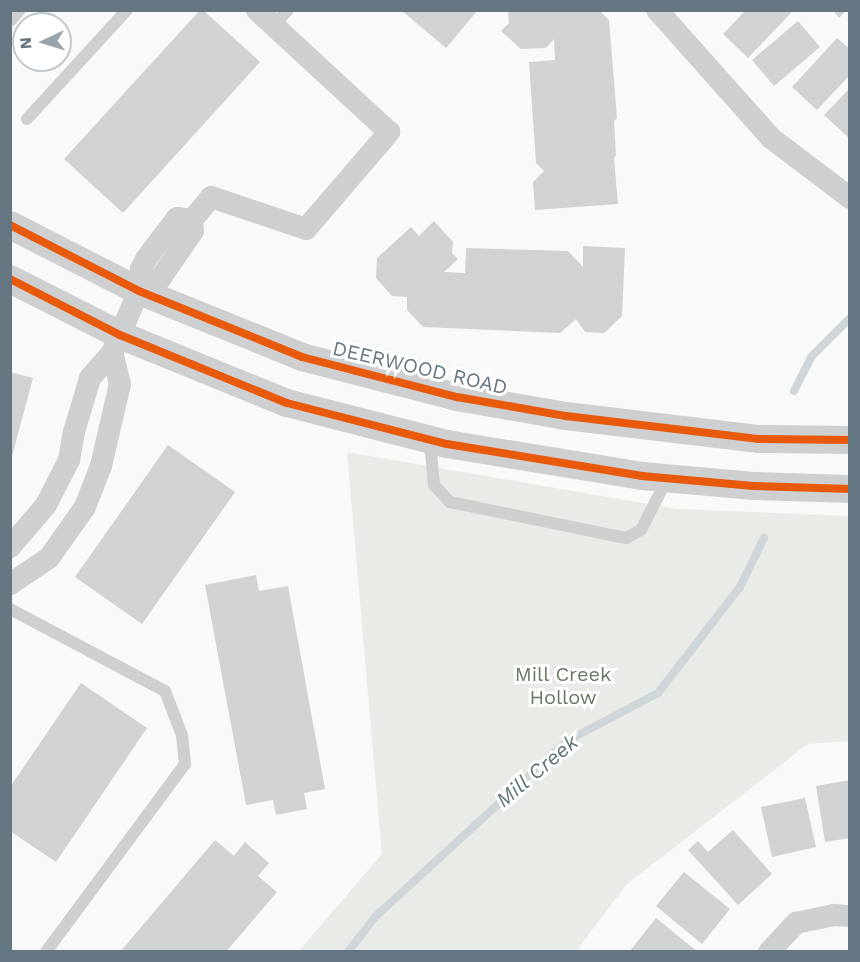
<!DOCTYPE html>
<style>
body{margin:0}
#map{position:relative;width:860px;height:962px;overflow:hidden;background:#f9f9f9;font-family:"Work Sans",sans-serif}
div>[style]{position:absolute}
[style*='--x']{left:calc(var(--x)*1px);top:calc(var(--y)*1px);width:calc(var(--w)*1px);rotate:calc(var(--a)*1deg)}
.green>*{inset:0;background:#e8ebe6}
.stream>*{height:8px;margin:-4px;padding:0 4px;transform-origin:4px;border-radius:4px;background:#ced6d9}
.building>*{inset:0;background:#d0d2d3}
.service>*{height:12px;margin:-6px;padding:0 6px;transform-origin:6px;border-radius:6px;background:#cecfd0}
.minor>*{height:22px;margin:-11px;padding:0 11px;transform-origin:11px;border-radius:11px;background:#cecfd0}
.tertiary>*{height:28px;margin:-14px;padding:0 14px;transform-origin:14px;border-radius:14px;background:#cecfd0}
.cycleway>*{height:8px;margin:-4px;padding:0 4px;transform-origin:4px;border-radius:4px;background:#e8590c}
span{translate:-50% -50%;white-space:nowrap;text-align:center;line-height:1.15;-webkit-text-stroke:6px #fff;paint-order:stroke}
.street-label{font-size:20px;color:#657683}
.park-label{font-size:20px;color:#687a64}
.water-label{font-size:21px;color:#60757c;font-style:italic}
.frame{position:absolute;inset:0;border:12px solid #657683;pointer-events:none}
.north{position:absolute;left:12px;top:12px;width:60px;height:60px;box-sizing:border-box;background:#fff;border:2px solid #c1c8cd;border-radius:50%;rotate:266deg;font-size:16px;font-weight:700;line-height:24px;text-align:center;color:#657683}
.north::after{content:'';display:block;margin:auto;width:21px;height:27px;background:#99a4ac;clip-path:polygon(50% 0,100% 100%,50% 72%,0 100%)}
</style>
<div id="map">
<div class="green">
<i style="clip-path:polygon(347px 452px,677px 509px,849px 516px,849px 741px,808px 744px,627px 884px,576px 951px,298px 952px,382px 854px)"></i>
</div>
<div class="stream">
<i style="--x:794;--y:391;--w:38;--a:-63"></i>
<i style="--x:811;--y:357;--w:55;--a:-45"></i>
<i style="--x:348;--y:952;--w:44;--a:-52.4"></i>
<i style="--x:375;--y:917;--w:260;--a:-42.5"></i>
<i style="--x:567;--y:741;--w:103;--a:-27.8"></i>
<i style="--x:658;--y:693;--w:134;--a:-52.3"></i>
<i style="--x:740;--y:587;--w:55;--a:-63.9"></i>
</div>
<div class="building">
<i style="clip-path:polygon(200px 10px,203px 10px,260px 62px,123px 213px,64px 159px)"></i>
<i style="clip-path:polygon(401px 10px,478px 10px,446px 48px)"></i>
<i style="clip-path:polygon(508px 10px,599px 10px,609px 20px,617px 118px,614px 121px,616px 155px,614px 158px,618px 204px,535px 210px,533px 182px,544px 171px,536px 163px,529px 62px,555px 60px,554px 39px,546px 48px,521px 49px,501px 31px,509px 23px)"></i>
<i style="clip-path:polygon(746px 10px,789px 10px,791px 13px,748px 58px,723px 34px)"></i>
<i style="clip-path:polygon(833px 10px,847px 10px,839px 18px)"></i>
<i style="clip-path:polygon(798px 21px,820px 47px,774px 86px,752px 60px)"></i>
<i style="clip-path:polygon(837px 38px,850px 49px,850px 75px,817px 110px,792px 87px)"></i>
<i style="clip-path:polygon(850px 88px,850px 139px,824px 115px)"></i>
<i style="clip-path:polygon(434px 221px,453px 242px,452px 253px,458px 259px,444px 272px,465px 273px,466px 248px,568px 251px,583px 267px,583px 246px,625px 248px,622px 316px,604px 333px,585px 332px,576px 319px,560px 333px,423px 327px,407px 310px,407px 297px,392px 296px,376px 278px,377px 258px,411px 227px,419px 236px)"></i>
<i style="clip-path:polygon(10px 372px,33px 378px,11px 460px,10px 460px)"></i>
<i style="clip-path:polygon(168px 445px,235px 492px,142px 624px,75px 577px)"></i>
<i style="clip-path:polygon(256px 575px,259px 591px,288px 586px,325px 789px,304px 793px,307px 809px,276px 815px,273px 800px,246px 805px,205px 585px)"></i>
<i style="clip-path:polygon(81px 683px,147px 728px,56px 862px,10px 831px,10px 787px)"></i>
<i style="clip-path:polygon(850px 780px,850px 838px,825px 842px,816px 786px)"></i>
<i style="clip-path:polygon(805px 798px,816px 847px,772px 857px,761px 807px)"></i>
<i style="clip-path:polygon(733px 830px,772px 874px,738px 905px,688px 850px,698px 841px,708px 852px)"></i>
<i style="clip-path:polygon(215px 840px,234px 856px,245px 842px,269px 863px,258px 876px,277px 892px,226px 952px,120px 952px)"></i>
<i style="clip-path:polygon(684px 872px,730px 909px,702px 944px,656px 906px)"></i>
<i style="clip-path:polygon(656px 918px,698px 952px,629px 952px)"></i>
</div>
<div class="service">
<i style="--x:10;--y:21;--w:15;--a:-48"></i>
<i style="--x:273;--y:26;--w:22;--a:-47"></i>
<i style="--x:27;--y:119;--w:148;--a:-47.5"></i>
<i style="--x:430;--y:441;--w:44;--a:84.8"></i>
<i style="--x:434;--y:485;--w:23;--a:47"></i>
<i style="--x:450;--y:502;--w:180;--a:11.6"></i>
<i style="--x:626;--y:538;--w:17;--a:-28"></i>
<i style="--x:641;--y:530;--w:57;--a:-63"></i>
<i style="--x:10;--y:609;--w:175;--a:27.9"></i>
<i style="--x:165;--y:691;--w:47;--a:68.9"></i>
<i style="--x:182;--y:735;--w:29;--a:84"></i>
<i style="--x:185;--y:764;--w:234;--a:126.5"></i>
</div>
<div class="minor">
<i style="--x:657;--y:10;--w:171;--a:48.3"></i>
<i style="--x:771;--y:138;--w:99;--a:37.2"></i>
<i style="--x:143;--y:281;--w:17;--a:-7"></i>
<i style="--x:160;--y:279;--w:58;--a:-55.5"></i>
<i style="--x:193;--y:231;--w:11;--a:-95"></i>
<i style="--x:192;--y:220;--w:30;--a:-50"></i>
<i style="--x:211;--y:197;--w:100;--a:18.6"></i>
<i style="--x:306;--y:229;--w:128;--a:-49.4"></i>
<i style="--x:389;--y:132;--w:180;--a:-137.3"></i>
<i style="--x:10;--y:547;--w:55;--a:-49.4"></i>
<i style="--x:46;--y:505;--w:51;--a:-62.9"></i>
<i style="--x:69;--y:460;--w:28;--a:-80"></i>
<i style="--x:74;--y:432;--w:56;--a:-73.5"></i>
<i style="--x:90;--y:378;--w:33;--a:-49"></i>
<i style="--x:112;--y:353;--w:78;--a:-66.7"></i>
<i style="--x:143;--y:281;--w:12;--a:-99"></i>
<i style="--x:141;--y:269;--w:11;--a:-63"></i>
<i style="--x:146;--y:259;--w:51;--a:-52.9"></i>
<i style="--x:177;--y:218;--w:15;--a:8"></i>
<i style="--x:10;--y:584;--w:47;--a:-33.7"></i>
<i style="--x:49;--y:558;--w:62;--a:-54.8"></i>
<i style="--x:85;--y:507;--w:44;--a:-68.7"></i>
<i style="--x:101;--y:466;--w:84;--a:-77"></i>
<i style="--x:120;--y:384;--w:32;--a:-104"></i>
<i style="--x:769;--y:952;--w:40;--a:-47"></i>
<i style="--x:796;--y:923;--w:39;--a:-12"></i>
<i style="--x:834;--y:915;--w:16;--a:4"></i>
</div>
<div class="tertiary">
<i style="--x:10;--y:225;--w:145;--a:27.1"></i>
<i style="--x:139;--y:291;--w:176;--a:22"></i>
<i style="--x:302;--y:357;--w:160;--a:14.5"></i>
<i style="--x:457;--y:397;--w:111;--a:9.9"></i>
<i style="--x:566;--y:416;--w:193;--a:6.8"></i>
<i style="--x:758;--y:439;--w:92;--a:0.6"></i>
<i style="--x:10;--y:279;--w:123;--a:27"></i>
<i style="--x:120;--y:335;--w:180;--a:22.2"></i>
<i style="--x:287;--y:403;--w:165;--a:14.4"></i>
<i style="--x:447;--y:444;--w:198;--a:9.3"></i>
<i style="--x:642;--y:476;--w:112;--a:5.1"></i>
<i style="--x:754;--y:486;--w:96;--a:1.8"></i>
</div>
<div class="cycleway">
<i style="--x:10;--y:225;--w:145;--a:27.1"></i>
<i style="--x:139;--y:291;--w:176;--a:22"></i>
<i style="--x:302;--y:357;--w:160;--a:14.5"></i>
<i style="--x:457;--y:397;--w:111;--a:9.9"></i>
<i style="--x:566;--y:416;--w:193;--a:6.8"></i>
<i style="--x:758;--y:439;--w:92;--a:0.6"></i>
<i style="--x:10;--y:279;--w:123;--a:27"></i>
<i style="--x:120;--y:335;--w:180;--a:22.2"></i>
<i style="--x:287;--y:403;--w:165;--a:14.4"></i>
<i style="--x:447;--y:444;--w:198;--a:9.3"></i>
<i style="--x:642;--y:476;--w:112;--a:5.1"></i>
<i style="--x:754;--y:486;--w:96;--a:1.8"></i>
</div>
<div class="street-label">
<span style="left:420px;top:368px;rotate:13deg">DEERWOOD ROAD</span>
</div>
<div class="park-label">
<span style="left:563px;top:686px">Mill Creek<br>Hollow</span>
</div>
<div class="water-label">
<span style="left:537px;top:771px;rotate:-40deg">Mill Creek</span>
</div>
<div class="frame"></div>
<div class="north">N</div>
</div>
